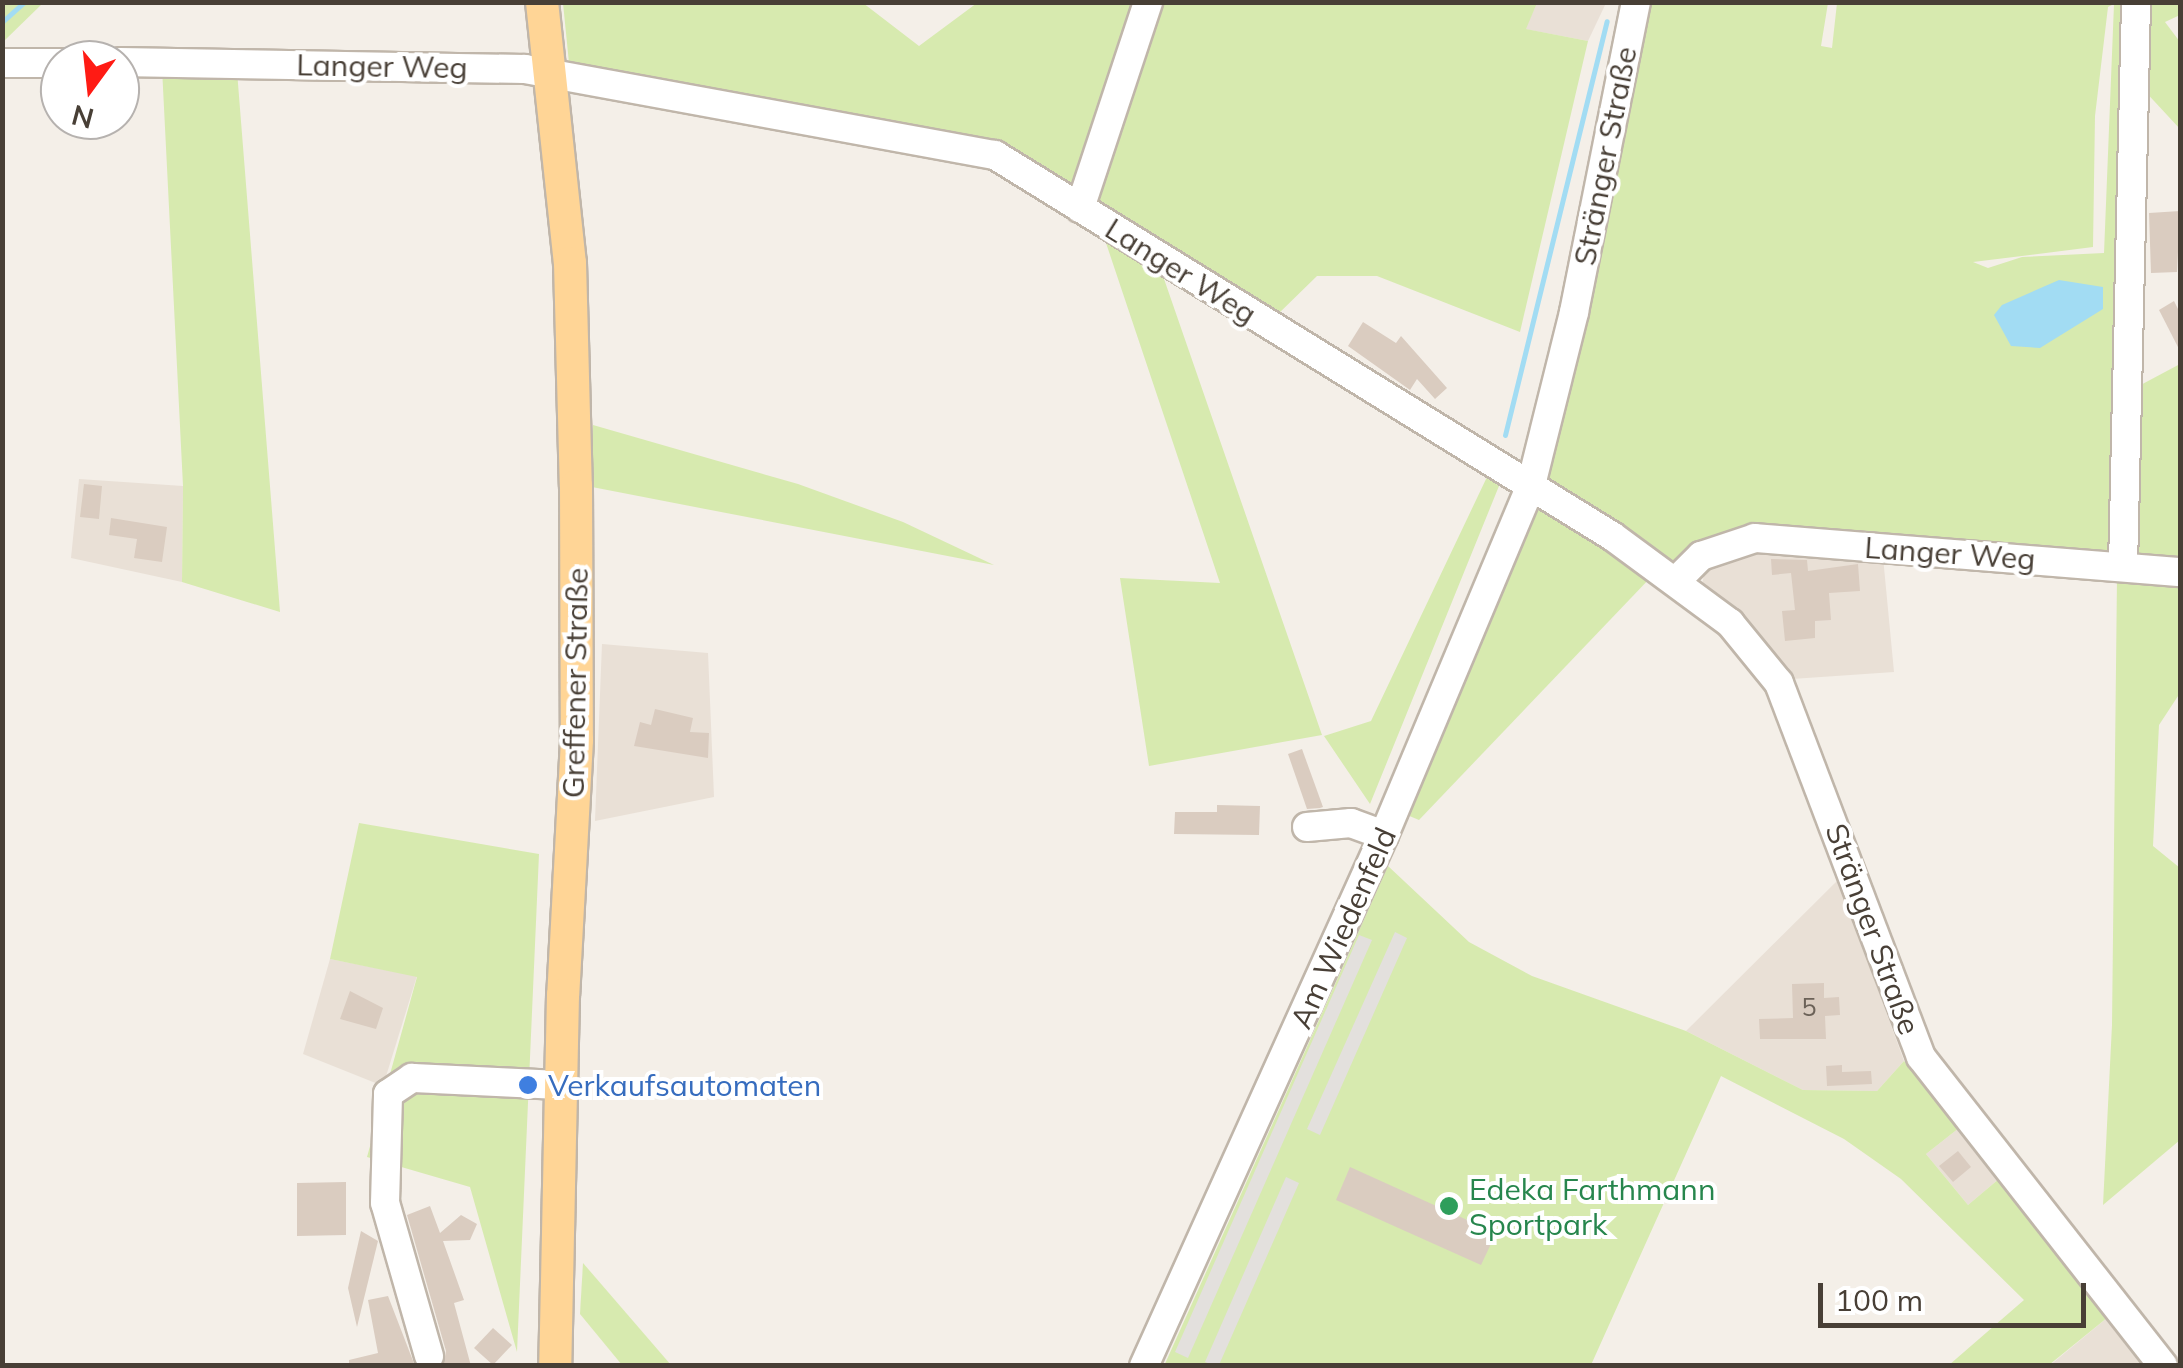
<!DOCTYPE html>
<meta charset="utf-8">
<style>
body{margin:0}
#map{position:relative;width:2183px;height:1368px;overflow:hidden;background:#f4efe8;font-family:Mulish,sans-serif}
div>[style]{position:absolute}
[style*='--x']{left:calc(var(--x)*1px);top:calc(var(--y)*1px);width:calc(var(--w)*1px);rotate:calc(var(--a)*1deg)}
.residential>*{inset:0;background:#e9e0d6}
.green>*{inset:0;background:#d7eaaf}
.parking>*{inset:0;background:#e3e0dd}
.water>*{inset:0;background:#a2dcf3}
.stream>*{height:5px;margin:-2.5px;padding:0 2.5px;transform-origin:2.5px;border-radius:2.5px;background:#a2dcf3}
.building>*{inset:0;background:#daccc0}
.roads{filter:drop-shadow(2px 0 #c0b6aa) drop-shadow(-2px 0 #c0b6aa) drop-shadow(0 2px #c0b6aa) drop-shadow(0 -2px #c0b6aa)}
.minor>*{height:28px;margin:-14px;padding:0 14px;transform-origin:14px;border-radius:14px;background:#fff}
.major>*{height:32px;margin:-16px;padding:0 16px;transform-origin:16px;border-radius:16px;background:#ffd596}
.dots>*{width:28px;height:28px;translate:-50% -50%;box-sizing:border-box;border:5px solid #fff;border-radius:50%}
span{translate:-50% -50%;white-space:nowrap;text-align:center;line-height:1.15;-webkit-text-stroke:8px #fff;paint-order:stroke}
.number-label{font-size:25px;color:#6c6258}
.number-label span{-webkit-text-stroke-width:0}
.street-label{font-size:30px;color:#483f36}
.shop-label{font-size:30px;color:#366cbe}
.left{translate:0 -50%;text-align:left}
.leisure-label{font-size:30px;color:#27864d}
.frame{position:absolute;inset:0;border:5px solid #483f36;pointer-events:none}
.north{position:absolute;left:40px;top:40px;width:100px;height:100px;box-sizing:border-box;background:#fff;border:2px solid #b6b2af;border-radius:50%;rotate:195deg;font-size:28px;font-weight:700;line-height:40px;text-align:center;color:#483f36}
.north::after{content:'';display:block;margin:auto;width:35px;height:45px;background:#ff1b14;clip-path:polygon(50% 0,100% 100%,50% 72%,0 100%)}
.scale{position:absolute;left:1818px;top:1283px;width:268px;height:45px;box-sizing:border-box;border:5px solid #483f36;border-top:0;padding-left:12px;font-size:30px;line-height:35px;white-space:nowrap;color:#483f36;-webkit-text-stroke:8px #fff;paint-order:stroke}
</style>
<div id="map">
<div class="residential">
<i style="clip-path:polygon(1537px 3px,1606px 3px,1588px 41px,1525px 29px)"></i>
<i style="clip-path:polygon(79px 479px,183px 486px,182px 582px,71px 558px)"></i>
<i style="clip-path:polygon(1756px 547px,1883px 557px,1894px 672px,1792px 679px,1702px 584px,1707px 562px)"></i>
<i style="clip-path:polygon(602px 644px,708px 653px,714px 797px,595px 821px)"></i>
<i style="clip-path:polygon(1838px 880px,1904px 1061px,1877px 1091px,1803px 1090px,1686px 1031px)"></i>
<i style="clip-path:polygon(330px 959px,417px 976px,383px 1086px,303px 1054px)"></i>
<i style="clip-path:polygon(1959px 1128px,2000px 1178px,1968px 1205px,1926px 1154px)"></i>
<i style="clip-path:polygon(2113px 1313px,2154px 1366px,2049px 1366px)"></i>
</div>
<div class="green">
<i style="clip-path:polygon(3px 2px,43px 2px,43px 3px,3px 42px)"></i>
<i style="clip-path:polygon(563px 3px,863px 3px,919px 46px,977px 3px,1139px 3px,1076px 193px,989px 143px,569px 63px)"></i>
<i style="clip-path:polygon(1155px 3px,1537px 3px,1526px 29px,1588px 41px,1520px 332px,1377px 276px,1317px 276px,1275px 317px,1090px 203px)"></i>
<i style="clip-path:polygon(evenodd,1646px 3px,1828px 3px,1821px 46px,1832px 48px,1837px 3px,2123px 3px,2118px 557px,1696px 544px,1671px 563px,1545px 482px,1646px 3px,2114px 4px,2104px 253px,2022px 257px,1988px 268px,1973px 262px,2093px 247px,2095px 116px,2108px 7px,2114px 4px)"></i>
<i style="clip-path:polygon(2144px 3px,2180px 3px,2180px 15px,2165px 22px,2180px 42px,2180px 129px,2142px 88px)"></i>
<i style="clip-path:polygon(162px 68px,237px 71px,280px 612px,182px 582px,183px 486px)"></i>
<i style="clip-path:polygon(1105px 240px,1163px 276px,1322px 735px,1149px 766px,1120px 578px,1220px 583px)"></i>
<i style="clip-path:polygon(2180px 364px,2180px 693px,2159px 725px,2153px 846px,2180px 868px,2180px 1140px,2103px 1205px,2112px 1025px,2117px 577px,2135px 388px)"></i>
<i style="clip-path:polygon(593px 425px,798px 484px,903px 522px,994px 565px,592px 487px)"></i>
<i style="clip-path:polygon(1487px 477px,1499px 486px,1370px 804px,1324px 736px,1371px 721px)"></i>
<i style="clip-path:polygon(1538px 506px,1652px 576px,1419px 820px,1407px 815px)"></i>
<i style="clip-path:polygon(359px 823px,539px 854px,517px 1352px,470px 1187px,367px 1157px,417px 977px,330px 959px)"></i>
<i style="clip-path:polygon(1388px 866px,1469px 942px,1532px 976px,1686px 1031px,1803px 1090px,1877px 1091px,1904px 1061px,1959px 1128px,1926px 1154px,1968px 1205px,2000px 1178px,2113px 1313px,2049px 1365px,1949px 1365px,2024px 1300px,1901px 1179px,1844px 1139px,1721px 1076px,1591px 1365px,1164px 1366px)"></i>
<i style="clip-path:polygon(583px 1263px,671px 1365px,622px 1365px,580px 1314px)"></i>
</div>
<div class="parking">
<i style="clip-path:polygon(1395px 932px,1407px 938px,1320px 1135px,1307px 1129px)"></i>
<i style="clip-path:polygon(1359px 935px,1372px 940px,1188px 1358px,1175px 1352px)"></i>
<i style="clip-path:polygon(1286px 1177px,1299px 1183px,1219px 1365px,1213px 1365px,1205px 1362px)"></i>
</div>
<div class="water">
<i style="clip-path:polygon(2059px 280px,2103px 287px,2103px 309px,2040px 348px,2011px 346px,1994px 315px,2002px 305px)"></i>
</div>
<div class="stream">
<i style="--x:2;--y:22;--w:30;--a:-42"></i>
<i style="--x:1505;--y:435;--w:426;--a:-76.2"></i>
</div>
<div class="building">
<i style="clip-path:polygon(2180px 211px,2177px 272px,2151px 273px,2149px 213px)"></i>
<i style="clip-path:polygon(2174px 301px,2180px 313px,2180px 351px,2159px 310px)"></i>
<i style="clip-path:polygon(1363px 322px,1396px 343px,1401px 336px,1447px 388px,1435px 399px,1417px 379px,1410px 390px,1348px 346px)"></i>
<i style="clip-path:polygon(84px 484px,102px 486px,99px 519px,80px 517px)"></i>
<i style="clip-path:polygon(111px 518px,167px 527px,162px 562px,134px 558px,137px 539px,109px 535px)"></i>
<i style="clip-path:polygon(1771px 559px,1807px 560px,1808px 571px,1858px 564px,1860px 591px,1829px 593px,1831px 620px,1815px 621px,1815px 638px,1785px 641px,1782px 611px,1795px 610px,1791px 573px,1772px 575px)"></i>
<i style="clip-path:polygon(655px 709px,693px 718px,690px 732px,709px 733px,708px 758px,634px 746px,640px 722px,651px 725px)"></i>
<i style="clip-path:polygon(1302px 749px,1323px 807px,1320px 808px,1307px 809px,1288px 754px)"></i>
<i style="clip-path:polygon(1217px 805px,1260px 806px,1259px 835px,1174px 834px,1175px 812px,1217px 812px)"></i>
<i style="clip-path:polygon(1824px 983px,1824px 998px,1839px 997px,1840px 1015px,1825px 1016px,1826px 1039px,1760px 1039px,1759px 1019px,1793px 1018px,1792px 984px)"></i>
<i style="clip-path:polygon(350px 991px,383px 1008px,376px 1029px,340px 1019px)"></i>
<i style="clip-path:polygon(1842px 1065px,1842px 1072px,1871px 1071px,1872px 1084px,1827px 1086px,1826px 1066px)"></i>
<i style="clip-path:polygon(1958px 1151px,1971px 1167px,1953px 1182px,1939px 1166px)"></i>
<i style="clip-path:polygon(1350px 1167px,1496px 1233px,1481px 1265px,1336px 1200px)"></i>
<i style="clip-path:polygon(346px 1182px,346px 1235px,297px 1236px,297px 1183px)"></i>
<i style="clip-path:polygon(430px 1206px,440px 1233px,461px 1215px,477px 1224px,470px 1240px,443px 1241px,464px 1300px,454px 1303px,471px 1366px,443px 1366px,446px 1351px,407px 1215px)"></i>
<i style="clip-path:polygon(361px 1231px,378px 1241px,357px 1327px,348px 1288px)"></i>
<i style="clip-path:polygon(388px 1296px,415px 1366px,349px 1366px,349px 1360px,378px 1353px,368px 1300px)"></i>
<i style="clip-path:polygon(493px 1328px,512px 1345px,493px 1365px,474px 1348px)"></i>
</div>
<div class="roads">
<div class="minor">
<i style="--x:120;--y:62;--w:405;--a:1"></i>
<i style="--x:525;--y:69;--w:478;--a:10.4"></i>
<i style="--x:995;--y:155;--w:725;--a:31.7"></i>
<i style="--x:1612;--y:536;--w:147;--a:36.4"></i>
<i style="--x:1730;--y:623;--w:77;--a:50.8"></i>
<i style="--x:1779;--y:683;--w:400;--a:69.2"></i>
<i style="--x:1921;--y:1057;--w:392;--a:51.9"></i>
<i style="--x:2;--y:63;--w:58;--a:0"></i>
<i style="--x:1080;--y:208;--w:217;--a:-71.7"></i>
<i style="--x:2123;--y:567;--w:565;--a:-88.68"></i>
<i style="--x:1678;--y:579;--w:33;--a:-45"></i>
<i style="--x:1701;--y:556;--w:57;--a:-18.4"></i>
<i style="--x:1755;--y:538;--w:426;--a:4.6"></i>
<i style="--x:1307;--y:827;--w:44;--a:-5.2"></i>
<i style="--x:1351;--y:823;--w:35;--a:20"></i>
<i style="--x:429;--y:1356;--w:159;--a:-106"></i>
<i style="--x:385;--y:1203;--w:109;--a:-88.4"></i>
<i style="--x:388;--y:1094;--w:29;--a:-34"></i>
<i style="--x:412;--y:1078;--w:149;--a:2.7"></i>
<i style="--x:1144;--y:1366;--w:583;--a:-65.68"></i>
<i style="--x:1384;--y:835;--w:380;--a:-67.2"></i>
<i style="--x:1531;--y:485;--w:178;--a:-76"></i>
<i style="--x:1574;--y:312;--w:316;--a:-78.7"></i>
</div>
<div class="major">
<i style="--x:542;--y:2;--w:262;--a:83.9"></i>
<i style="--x:570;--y:263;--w:223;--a:88.5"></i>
<i style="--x:576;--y:486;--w:254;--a:89.8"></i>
<i style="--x:577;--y:740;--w:255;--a:93.1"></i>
<i style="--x:563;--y:995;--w:371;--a:91.2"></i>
</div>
</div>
<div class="dots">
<i style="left:528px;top:1085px;background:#3f7fe0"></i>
<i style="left:1449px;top:1206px;background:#2e9e5b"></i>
</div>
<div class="number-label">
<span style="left:1809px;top:1007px">5</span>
</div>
<div class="street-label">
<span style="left:382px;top:66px;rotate:1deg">Langer Weg</span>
<span style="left:1605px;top:156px;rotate:-79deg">Stränger Straße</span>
<span style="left:1181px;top:271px;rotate:32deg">Langer Weg</span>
<span style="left:1950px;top:553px;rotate:4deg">Langer Weg</span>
<span style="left:575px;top:683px;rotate:-89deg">Greffener Straße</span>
<span style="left:1343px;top:928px;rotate:-66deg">Am Wiedenfeld</span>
<span style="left:1873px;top:929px;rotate:70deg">Stränger Straße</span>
</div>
<div class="shop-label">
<span class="left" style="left:548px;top:1085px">Verkaufsautomaten</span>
</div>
<div class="leisure-label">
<span class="left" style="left:1469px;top:1206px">Edeka Farthmann<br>Sportpark</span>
</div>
<div class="frame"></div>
<div class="north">N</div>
<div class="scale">100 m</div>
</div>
